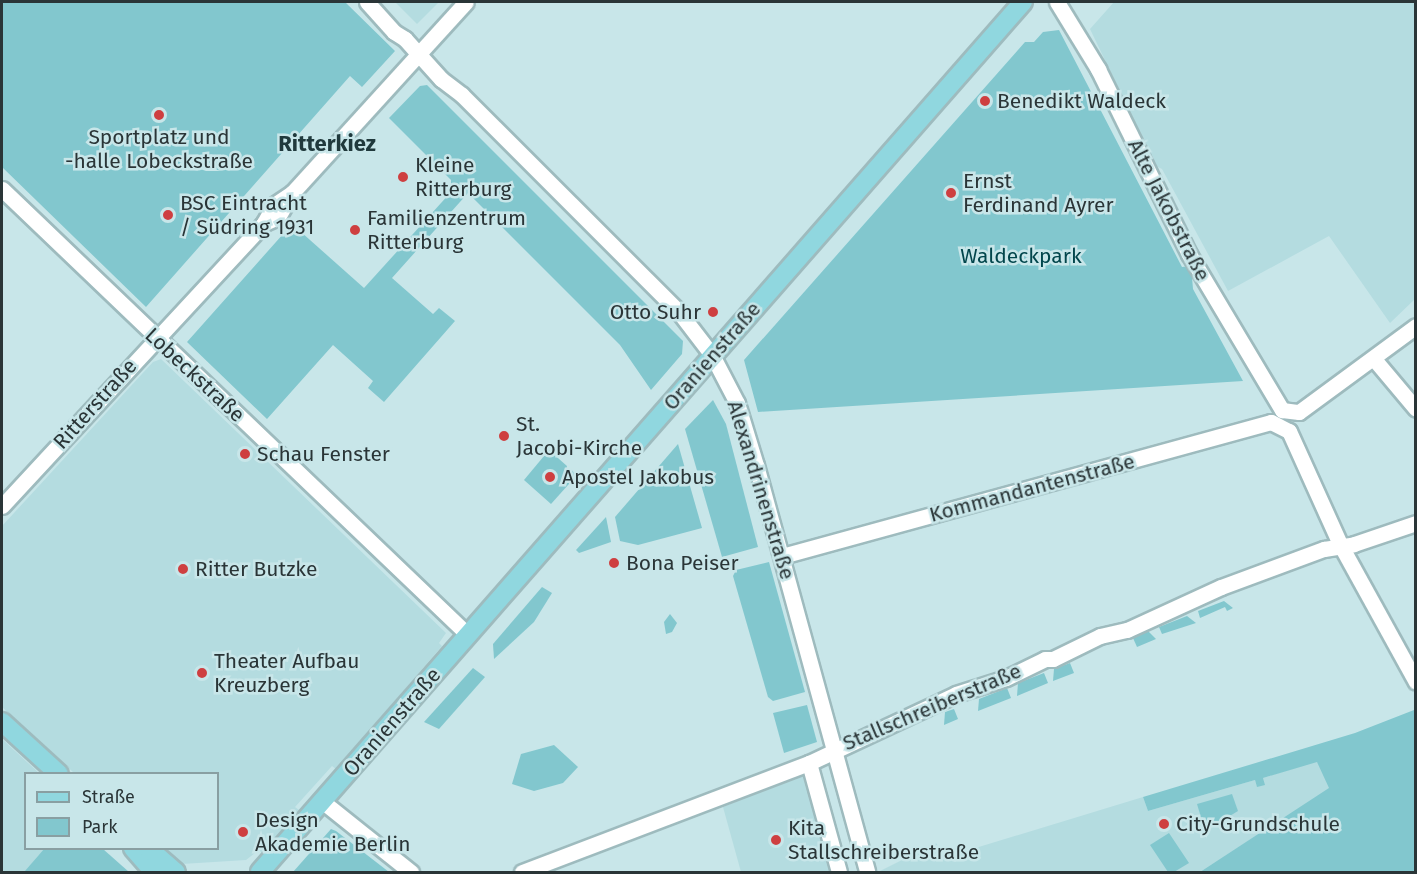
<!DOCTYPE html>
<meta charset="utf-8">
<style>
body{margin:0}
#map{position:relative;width:1417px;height:874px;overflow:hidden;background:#c8e6e9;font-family:"Fira Sans",sans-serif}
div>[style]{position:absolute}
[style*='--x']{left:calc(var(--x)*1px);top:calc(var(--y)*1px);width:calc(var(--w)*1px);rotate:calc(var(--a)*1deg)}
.built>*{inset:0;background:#b4dce0}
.green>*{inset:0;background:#82c7ce}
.roads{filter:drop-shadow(2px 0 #9ebbbe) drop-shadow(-2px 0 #9ebbbe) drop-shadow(0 2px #9ebbbe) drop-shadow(0 -2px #9ebbbe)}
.minor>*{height:15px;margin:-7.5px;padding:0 7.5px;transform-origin:7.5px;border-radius:7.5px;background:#fff}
.major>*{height:18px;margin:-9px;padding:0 9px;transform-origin:9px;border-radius:9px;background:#90d7df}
.dots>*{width:16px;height:16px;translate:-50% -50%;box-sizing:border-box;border:3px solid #c8e6e9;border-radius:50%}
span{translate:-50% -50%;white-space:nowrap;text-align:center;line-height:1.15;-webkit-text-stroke:5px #c8e6e9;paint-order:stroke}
.poi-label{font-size:21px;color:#2a3537}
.left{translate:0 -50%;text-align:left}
.right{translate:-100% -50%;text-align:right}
.street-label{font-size:21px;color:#2a3537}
.park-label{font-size:21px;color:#02464c}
.neighbourhood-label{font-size:22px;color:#20393c;font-weight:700}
.frame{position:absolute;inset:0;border:3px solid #2a3537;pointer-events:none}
.legend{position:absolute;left:24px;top:772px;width:195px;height:78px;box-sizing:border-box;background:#c8e6e9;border:2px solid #899fa2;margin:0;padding:8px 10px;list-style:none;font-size:18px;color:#2a3537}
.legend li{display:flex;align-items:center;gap:12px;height:30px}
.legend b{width:30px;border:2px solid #899fa2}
</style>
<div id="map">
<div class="built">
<i style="clip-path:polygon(395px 2px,439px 2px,417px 24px)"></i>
<i style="clip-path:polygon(1114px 2px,1415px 2px,1415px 299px,1390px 323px,1329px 236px,1228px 291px,1162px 169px,1156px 166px,1090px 29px)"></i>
<i style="clip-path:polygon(161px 359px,446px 633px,439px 643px,442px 646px,336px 769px,332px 766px,295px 807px,299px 810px,262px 853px,259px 850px,246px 860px,182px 864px,172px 856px,168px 860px,155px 849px,218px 848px,218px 774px,74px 773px,2px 707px,2px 526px,153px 362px)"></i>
<i style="clip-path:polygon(2px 739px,39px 773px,26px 774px,26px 848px,44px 849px,24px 872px,2px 872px)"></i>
<i style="clip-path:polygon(1317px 761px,1330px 788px,1200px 872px,880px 871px,936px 843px,946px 857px,1143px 797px,1148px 811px,1255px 780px,1257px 786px,1264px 784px,1263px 778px)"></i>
<i style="clip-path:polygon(803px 774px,830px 872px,741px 872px,723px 807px)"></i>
</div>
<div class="green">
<i style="clip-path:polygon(evenodd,2px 2px,345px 2px,395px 51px,362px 87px,350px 76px,146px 307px,2px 167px,2px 2px,170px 156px,200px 167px,223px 171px,206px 171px,174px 160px,170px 165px,166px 160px,170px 156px)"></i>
<i style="clip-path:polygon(1059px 30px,1182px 267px,1191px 266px,1193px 289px,1243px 381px,758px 412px,744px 360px,1025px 42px,1034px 42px,1043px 32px)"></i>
<i style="clip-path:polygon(427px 85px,683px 341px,682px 354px,651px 390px,620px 345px,468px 193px,392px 278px,433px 314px,439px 308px,455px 321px,384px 402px,368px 388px,373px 381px,333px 345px,267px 419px,187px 342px,292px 224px,364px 288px,451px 192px,451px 180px,389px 118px,420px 86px)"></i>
<i style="clip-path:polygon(713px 400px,726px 424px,758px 547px,722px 557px,685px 429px)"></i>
<i style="clip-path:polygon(678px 444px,702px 528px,638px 545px,620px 541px,615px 517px)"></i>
<i style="clip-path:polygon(549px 450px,577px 475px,551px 504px,524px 480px)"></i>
<i style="clip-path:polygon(606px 517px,611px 542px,579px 553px,576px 550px)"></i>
<i style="clip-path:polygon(769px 562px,805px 692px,773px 701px,768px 697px,733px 576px,736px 570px)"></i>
<i style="clip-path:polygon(542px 587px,552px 593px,534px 622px,494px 659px,493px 644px)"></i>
<i style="clip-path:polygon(1224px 601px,1233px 608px,1227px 611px,1225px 607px,1200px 618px,1198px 611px)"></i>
<i style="clip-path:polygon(670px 614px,677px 623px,672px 632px,666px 634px,664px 622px)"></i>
<i style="clip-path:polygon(1187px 616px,1196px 623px,1162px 634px,1159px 627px)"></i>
<i style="clip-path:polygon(1148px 631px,1156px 639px,1137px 647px,1133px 638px)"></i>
<i style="clip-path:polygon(1070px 663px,1074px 673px,1053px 681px,1054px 669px)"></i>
<i style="clip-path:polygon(473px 668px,485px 677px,439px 729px,424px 722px)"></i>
<i style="clip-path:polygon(1044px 673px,1048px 683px,1017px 696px,1018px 683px)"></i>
<i style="clip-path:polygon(1007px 688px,1011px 698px,978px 711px,979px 699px)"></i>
<i style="clip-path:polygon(807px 705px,817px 742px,784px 753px,773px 713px)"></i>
<i style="clip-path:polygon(954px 709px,958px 719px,944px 725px,945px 712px)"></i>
<i style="clip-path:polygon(1414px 710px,1415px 872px,1200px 872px,1329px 788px,1317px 762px,1263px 778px,1265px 785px,1257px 787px,1255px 780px,1148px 811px,1143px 797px,1355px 733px)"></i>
<i style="clip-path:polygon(554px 745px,578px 767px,563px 783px,534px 791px,512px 784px,521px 754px)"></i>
<i style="clip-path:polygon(1232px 794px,1238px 811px,1205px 831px,1197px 804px)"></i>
<i style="clip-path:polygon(331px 829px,336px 831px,389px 872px,293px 872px)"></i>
<i style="clip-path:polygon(1169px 833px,1189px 863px,1174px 872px,1168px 872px,1150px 845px)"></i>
<i style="clip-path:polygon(44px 849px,103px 849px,129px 872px,24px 872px)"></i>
</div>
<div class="roads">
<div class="minor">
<i style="--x:367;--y:2;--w:40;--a:48"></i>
<i style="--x:394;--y:32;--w:13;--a:32"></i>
<i style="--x:405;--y:39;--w:54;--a:48"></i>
<i style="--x:441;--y:79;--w:26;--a:37"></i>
<i style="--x:462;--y:95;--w:307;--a:45"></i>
<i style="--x:679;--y:312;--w:54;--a:52.5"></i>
<i style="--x:712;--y:355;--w:54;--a:62.5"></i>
<i style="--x:737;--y:403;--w:65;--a:73"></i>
<i style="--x:756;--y:465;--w:422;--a:74.7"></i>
<i style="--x:1057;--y:2;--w:79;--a:58.5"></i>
<i style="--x:1098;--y:69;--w:206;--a:63.8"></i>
<i style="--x:1189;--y:254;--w:182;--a:59.2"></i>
<i style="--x:1282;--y:410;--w:17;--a:7"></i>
<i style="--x:1299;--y:412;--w:145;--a:-36.3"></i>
<i style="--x:2;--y:189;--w:645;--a:43.74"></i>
<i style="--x:264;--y:223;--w:15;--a:-23"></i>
<i style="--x:278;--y:217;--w:28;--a:-60"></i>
<i style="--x:1374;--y:359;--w:65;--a:50"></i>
<i style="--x:2;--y:506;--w:386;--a:-47.2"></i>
<i style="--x:264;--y:223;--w:21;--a:-61"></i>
<i style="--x:274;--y:205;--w:22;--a:-34"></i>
<i style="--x:292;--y:193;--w:258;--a:-47.7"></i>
<i style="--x:782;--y:556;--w:507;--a:-15.32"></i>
<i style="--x:1271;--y:422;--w:20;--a:27"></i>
<i style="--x:1289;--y:431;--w:126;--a:65.7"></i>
<i style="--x:1341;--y:546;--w:155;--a:61.1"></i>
<i style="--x:809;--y:763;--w:113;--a:74.6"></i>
<i style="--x:322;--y:801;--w:114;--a:38.6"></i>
<i style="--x:522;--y:872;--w:307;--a:-20.8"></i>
<i style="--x:809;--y:763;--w:162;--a:-25.1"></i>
<i style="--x:956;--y:694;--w:52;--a:-17.7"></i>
<i style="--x:1006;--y:678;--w:43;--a:-26"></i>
<i style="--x:1045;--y:659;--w:8;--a:0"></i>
<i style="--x:1053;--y:659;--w:52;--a:-26.1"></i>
<i style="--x:1100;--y:636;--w:28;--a:-13"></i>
<i style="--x:1127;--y:630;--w:103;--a:-24.6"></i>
<i style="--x:1221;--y:587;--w:110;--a:-20.3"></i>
<i style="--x:1324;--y:549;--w:30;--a:-9"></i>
<i style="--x:1354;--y:544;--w:65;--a:-18.7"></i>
</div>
<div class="major">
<i style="--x:2;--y:722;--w:77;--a:42.4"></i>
<i style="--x:133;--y:848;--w:32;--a:49"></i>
<i style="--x:148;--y:848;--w:37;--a:41"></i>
<i style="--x:260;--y:872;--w:1157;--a:-48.75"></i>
</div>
</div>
<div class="dots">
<i style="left:985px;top:101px;background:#ce3f40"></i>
<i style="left:159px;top:115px;background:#ce3f40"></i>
<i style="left:403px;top:177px;background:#ce3f40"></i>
<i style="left:951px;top:193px;background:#ce3f40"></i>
<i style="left:168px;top:215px;background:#ce3f40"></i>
<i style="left:355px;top:230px;background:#ce3f40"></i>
<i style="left:713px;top:312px;background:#ce3f40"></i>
<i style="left:504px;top:436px;background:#ce3f40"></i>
<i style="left:245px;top:454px;background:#ce3f40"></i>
<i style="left:550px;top:477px;background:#ce3f40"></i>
<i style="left:614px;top:563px;background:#ce3f40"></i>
<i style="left:183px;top:569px;background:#ce3f40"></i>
<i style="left:202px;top:673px;background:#ce3f40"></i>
<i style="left:1164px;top:824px;background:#ce3f40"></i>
<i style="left:243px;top:832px;background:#ce3f40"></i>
<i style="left:776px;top:840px;background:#ce3f40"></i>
</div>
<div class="poi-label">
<span class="left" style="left:997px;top:101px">Benedikt Waldeck</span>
<span style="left:159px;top:149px">Sportplatz und<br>-halle Lobeckstraße</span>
<span class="left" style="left:415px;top:177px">Kleine<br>Ritterburg</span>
<span class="left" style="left:963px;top:193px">Ernst<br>Ferdinand Ayrer</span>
<span class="left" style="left:180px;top:215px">BSC Eintracht<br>/ Südring 1931</span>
<span class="left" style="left:367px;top:230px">Familienzentrum<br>Ritterburg</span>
<span class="right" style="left:701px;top:312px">Otto Suhr</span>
<span class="left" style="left:516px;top:436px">St.<br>Jacobi-Kirche</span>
<span class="left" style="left:257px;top:454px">Schau Fenster</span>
<span class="left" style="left:562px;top:477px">Apostel Jakobus</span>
<span class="left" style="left:626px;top:563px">Bona Peiser</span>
<span class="left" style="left:195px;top:569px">Ritter Butzke</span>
<span class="left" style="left:214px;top:673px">Theater Aufbau<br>Kreuzberg</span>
<span class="left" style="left:255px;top:832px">Design<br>Akademie Berlin</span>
<span class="left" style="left:1176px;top:824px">City-Grundschule</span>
<span class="left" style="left:788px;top:840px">Kita<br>Stallschreiberstraße</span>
</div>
<div class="street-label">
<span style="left:1169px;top:210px;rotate:63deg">Alte Jakobstraße</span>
<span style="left:712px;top:356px;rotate:-49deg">Oranienstraße</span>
<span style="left:195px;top:375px;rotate:43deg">Lobeckstraße</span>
<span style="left:95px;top:404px;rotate:-48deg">Ritterstraße</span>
<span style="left:1032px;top:488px;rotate:-15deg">Kommandantenstraße</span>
<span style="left:761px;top:490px;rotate:73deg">Alexandrinenstraße</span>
<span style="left:932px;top:707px;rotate:-23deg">Stallschreiberstraße</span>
<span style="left:392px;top:722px;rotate:-49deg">Oranienstraße</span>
</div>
<div class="park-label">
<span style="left:1021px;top:256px">Waldeckpark</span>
</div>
<div class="neighbourhood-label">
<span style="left:327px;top:144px">Ritterkiez</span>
</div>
<div class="frame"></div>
<ul class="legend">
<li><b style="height:8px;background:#90d7df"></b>Straße</li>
<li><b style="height:16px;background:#82c7ce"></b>Park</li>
</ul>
</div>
